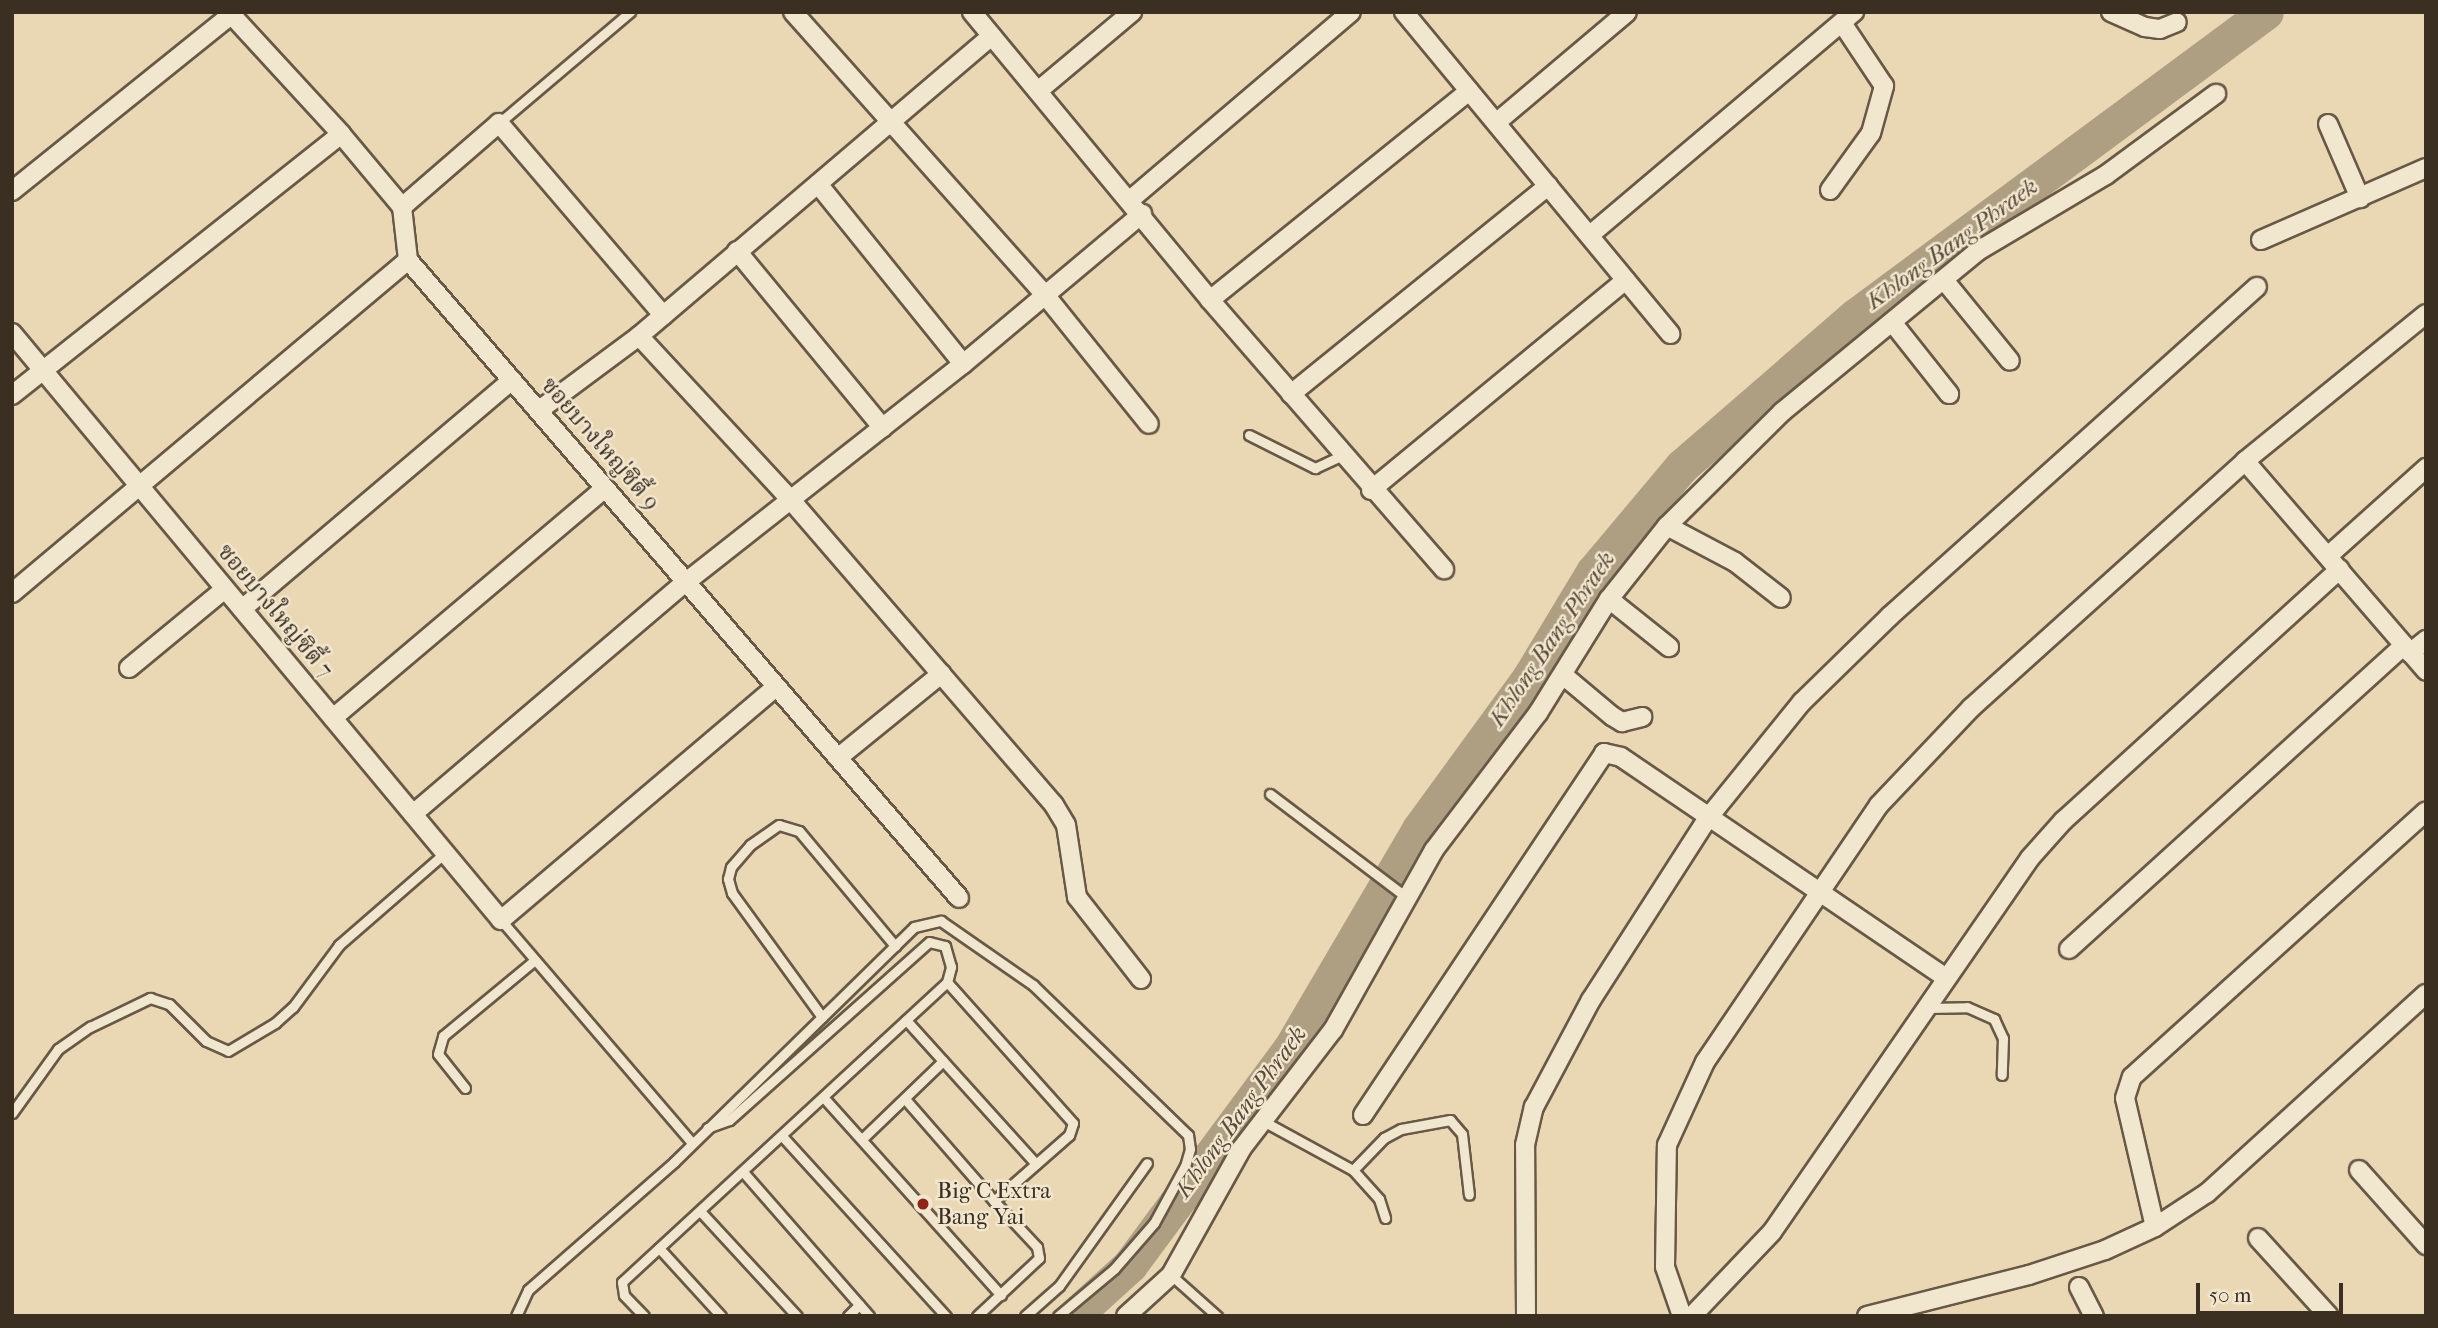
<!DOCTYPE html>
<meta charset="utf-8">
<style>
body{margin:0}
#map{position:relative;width:2438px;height:1328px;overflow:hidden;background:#ead8b4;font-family:"IM FELL French Canon","Noto Serif Thai",serif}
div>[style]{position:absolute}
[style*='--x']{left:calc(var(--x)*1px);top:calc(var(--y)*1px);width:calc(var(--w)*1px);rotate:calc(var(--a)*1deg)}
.river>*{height:35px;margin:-17.5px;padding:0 17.5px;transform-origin:17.5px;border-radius:17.5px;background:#ae9f82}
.roads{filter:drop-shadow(2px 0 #675946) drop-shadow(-2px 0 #675946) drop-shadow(0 2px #675946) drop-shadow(0 -2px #675946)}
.service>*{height:9px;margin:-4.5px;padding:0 4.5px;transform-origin:4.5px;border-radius:4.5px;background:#f1e6ce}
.minor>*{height:18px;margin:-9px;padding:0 9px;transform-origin:9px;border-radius:9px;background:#f1e6ce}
.dots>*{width:19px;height:19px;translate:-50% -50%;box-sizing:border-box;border:4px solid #f1e6ce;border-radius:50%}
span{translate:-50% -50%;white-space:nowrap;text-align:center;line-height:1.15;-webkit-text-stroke:5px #f1e6ce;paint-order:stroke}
.street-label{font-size:23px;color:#3b2f22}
.poi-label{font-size:23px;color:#3b2f22}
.left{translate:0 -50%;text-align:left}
.water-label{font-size:24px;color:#584b3a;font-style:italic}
.frame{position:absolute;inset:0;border:14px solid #3b2f22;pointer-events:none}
.scale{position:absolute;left:2196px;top:1283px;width:147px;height:32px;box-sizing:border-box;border:4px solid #3b2f22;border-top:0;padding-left:9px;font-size:21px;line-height:24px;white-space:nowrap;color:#3b2f22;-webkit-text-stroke:5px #f1e6ce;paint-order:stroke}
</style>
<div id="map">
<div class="river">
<i style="--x:1074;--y:1316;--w:76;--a:-42.3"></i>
<i style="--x:1130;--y:1265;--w:269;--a:-53.5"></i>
<i style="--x:1290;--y:1049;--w:255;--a:-59.6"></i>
<i style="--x:1419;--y:829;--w:187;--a:-53.9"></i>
<i style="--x:1529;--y:678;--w:124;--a:-58.9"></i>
<i style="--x:1593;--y:572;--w:138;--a:-50"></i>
<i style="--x:1682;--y:466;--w:229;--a:-40.9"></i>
<i style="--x:1855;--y:316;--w:511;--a:-36.49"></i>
</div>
<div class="roads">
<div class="service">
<i style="--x:499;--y:123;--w:172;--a:-40.3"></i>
<i style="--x:1249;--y:435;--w:74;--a:26.6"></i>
<i style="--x:1315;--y:468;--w:31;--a:-25"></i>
<i style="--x:1270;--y:794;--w:171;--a:37.1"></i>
<i style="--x:501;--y:920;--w:292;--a:49.4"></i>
<i style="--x:947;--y:982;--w:189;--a:48.2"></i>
<i style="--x:1073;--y:1123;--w:13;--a:108"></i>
<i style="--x:1069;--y:1135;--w:100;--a:138.7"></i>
<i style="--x:994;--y:1201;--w:63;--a:46.9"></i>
<i style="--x:1037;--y:1247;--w:11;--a:80"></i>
<i style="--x:1039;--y:1258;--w:85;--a:136.9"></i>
<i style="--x:1928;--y:1008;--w:39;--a:-1"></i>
<i style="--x:1967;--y:1007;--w:30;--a:24"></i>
<i style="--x:1994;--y:1019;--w:21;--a:65"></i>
<i style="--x:2003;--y:1038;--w:37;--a:92"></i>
<i style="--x:822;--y:1017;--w:153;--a:-126"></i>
<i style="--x:732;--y:893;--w:15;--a:-106"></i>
<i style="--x:728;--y:879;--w:12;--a:-76"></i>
<i style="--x:731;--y:867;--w:29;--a:-49"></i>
<i style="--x:750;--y:845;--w:35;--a:-35"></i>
<i style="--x:779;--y:825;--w:21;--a:17"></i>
<i style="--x:799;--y:831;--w:150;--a:50.1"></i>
<i style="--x:906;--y:1020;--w:194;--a:47.9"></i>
<i style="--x:465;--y:1088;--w:43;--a:-128.5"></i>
<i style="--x:438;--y:1054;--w:19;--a:-74"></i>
<i style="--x:443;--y:1036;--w:119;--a:-39.6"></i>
<i style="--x:824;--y:1098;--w:265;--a:48.1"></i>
<i style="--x:905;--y:1099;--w:135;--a:48.9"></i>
<i style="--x:12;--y:1113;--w:79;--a:-54.3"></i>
<i style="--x:58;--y:1049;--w:39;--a:-35"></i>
<i style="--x:90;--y:1027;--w:67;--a:-25.8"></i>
<i style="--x:150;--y:998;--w:20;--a:18"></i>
<i style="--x:169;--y:1004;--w:52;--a:45"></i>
<i style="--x:206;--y:1041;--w:24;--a:24"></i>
<i style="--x:228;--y:1051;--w:55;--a:-30.8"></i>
<i style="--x:275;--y:1023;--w:24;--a:-42"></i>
<i style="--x:293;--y:1007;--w:77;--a:-53.4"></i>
<i style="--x:339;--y:945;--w:140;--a:-41"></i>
<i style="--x:1263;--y:1121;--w:102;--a:28.6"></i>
<i style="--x:1353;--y:1170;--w:39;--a:48"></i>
<i style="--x:1379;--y:1199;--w:20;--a:72"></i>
<i style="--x:782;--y:1136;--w:244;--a:47.7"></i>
<i style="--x:863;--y:1138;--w:111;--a:-43.9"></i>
<i style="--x:1353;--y:1170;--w:45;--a:-45.9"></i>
<i style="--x:1384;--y:1138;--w:19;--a:-28"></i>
<i style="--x:1401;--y:1129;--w:50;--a:-10.4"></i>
<i style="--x:1450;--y:1120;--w:18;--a:49"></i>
<i style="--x:1462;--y:1134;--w:61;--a:83.5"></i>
<i style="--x:744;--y:1173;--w:190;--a:48.8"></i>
<i style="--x:700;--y:1211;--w:143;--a:47.3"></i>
<i style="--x:659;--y:1248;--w:92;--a:47.6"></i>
<i style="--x:1171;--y:1275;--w:62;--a:41.7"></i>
<i style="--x:516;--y:1316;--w:29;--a:-65"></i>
<i style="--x:528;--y:1290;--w:194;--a:-41.2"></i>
<i style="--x:674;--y:1162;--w:336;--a:-44.4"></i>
<i style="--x:914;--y:927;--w:28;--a:-13"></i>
<i style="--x:941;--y:921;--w:112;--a:34.8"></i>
<i style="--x:1033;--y:985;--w:216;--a:44.1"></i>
<i style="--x:1188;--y:1135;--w:14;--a:82"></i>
<i style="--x:1190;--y:1149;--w:18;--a:106"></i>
<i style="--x:1185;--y:1166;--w:65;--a:118.5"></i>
<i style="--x:1154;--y:1223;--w:61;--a:131"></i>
<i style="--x:1114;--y:1269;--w:73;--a:140"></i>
<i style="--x:644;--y:1316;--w:29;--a:-134"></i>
<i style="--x:624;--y:1295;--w:13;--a:-99"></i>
<i style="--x:622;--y:1282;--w:442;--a:-42.7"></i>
<i style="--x:947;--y:982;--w:16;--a:-75"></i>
<i style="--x:951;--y:967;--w:22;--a:-106"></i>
<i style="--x:945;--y:946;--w:16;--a:-166"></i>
<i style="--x:929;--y:942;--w:268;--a:138.3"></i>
<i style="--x:729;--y:1120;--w:23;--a:160"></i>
<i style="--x:848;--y:1316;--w:16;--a:-45"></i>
<i style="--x:1025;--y:1316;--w:45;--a:-41.4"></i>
<i style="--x:1059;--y:1286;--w:151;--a:-54.4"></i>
</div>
<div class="minor">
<i style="--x:229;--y:12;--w:166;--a:47.4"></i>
<i style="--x:341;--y:134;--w:95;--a:50.1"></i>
<i style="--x:402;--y:207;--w:53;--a:83.5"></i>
<i style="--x:408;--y:260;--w:843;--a:49.18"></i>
<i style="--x:793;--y:12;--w:380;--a:48.3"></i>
<i style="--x:1046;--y:296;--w:164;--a:51.2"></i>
<i style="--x:972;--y:12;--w:374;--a:50.4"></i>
<i style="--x:1210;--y:300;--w:357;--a:49"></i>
<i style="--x:1404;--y:12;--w:418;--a:50.4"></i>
<i style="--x:2111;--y:12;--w:37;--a:24"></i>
<i style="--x:2145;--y:27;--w:15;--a:8"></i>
<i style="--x:2160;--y:29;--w:18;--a:-22"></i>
<i style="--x:1038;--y:91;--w:123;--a:-40"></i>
<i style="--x:1497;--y:122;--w:170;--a:-40.2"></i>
<i style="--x:2328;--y:124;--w:81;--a:66.6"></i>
<i style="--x:818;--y:184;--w:231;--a:51.1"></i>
<i style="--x:1830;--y:190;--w:70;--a:-54.3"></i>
<i style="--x:1871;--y:133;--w:49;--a:-74.5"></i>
<i style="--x:1884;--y:86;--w:76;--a:-123.7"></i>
<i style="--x:12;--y:191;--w:286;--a:-38.8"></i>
<i style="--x:1130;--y:200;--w:290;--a:-40.4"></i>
<i style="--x:402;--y:207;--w:128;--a:-40.9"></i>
<i style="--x:499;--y:123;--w:253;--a:49.5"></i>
<i style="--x:1590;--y:235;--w:346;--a:-40.2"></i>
<i style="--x:2261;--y:240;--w:180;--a:-23.6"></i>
<i style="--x:737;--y:251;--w:229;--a:50.5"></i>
<i style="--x:1944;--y:280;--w:104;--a:50.8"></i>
<i style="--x:1210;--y:300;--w:333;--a:-38.9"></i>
<i style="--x:1892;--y:322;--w:92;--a:51.6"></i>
<i style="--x:12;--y:333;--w:764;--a:50.2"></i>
<i style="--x:501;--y:920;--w:360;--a:-40.3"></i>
<i style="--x:639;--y:336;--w:222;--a:47.2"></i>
<i style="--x:790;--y:499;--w:404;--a:49.2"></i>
<i style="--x:1054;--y:805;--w:23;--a:59"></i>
<i style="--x:1066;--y:825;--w:73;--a:81.3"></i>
<i style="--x:1077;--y:897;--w:104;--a:52"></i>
<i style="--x:1291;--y:394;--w:331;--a:-39"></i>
<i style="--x:12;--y:395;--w:420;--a:-38.4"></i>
<i style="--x:538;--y:411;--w:126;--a:-36.6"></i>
<i style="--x:639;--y:336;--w:463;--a:-40.4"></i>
<i style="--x:2245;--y:461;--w:277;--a:49.2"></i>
<i style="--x:1371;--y:490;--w:330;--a:-39.5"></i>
<i style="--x:1667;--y:526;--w:77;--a:27.9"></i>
<i style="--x:1735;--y:562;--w:58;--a:38"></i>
<i style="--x:2328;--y:556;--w:132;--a:-41.9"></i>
<i style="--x:12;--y:593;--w:517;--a:-40.06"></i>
<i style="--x:1609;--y:599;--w:77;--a:38.7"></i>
<i style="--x:242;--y:609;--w:354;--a:-40.3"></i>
<i style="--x:2410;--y:653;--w:21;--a:-39"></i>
<i style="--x:129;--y:668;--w:124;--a:-39.5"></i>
<i style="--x:1563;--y:675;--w:64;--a:39.9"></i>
<i style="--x:1612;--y:716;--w:12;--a:31"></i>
<i style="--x:1622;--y:722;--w:21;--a:-14"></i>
<i style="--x:333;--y:718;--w:356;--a:-40.2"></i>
<i style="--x:839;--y:757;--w:132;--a:-39.1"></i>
<i style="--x:413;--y:814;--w:358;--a:-40.4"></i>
<i style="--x:686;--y:582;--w:352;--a:-38.2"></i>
<i style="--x:963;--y:364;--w:234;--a:-40"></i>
<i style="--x:2069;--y:949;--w:452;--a:-42.2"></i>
<i style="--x:1363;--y:1115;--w:435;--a:-56.3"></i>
<i style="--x:1604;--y:753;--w:17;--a:13"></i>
<i style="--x:1621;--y:757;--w:392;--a:34.2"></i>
<i style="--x:2359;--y:1170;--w:101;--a:48.2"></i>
<i style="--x:2155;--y:1227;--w:132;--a:-103.1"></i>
<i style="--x:2125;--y:1098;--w:22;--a:-72"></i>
<i style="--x:2132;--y:1077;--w:396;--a:-42.1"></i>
<i style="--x:2258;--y:1238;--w:105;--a:47.7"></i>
<i style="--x:2079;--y:1287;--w:33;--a:63"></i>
<i style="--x:1126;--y:1316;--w:61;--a:-42.3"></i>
<i style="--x:1171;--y:1275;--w:145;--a:-60.8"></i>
<i style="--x:1242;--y:1148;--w:149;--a:-52.4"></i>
<i style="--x:1333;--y:1030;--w:206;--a:-60.7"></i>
<i style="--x:1434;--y:850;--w:172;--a:-52.8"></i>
<i style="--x:1538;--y:713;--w:134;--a:-58.1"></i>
<i style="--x:1609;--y:599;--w:93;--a:-51.5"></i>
<i style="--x:1667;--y:526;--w:162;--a:-44.7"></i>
<i style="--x:1782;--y:412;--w:254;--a:-39.4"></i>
<i style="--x:1978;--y:251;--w:149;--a:-30.7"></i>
<i style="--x:2106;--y:175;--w:137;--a:-36.4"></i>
<i style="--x:1526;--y:1316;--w:171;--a:-90.3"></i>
<i style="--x:1525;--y:1145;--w:39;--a:-77"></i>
<i style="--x:1534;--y:1107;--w:121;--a:-62"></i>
<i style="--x:1591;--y:1000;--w:216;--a:-57.3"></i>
<i style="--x:1708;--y:818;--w:149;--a:-51"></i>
<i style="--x:1802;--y:702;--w:123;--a:-44.3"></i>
<i style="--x:1890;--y:616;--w:493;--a:-41.9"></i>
<i style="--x:1682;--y:1316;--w:52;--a:-109.1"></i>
<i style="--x:1665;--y:1267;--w:122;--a:-89.1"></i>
<i style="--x:1667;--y:1145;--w:91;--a:-65.4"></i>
<i style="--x:1705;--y:1062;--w:310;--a:-55.9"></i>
<i style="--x:1879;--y:805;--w:134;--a:-46.5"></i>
<i style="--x:1971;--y:708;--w:369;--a:-42"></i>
<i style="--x:2245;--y:461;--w:233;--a:-39.1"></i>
<i style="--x:1692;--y:1316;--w:116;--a:-46.4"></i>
<i style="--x:1772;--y:1232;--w:454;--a:-55.4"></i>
<i style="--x:2030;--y:858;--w:50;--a:-48.3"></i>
<i style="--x:2063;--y:821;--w:374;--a:-42.3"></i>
<i style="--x:1867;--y:1316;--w:167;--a:-14.2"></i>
<i style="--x:2029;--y:1275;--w:80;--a:-18.2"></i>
<i style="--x:2105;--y:1250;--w:55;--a:-24.7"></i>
<i style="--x:2155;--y:1227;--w:62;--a:-33.2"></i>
<i style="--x:2207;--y:1193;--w:296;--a:-42.3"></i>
</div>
</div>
<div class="dots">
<i style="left:923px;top:1204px;background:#8f2418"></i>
</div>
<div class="street-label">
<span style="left:600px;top:444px;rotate:49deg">ซอยบางใหญ่ซิตี้ 9</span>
<span style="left:275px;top:611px;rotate:50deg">ซอยบางใหญ่ซิตี้ 7</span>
</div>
<div class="poi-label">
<span class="left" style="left:937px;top:1204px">Big C Extra<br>Bang Yai</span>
</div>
<div class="water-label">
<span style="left:1952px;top:244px;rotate:-36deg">Khlong Bang Phraek</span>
<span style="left:1552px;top:639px;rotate:-56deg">Khlong Bang Phraek</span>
<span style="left:1241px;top:1112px;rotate:-54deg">Khlong Bang Phraek</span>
</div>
<div class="frame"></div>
<div class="scale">50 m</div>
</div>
